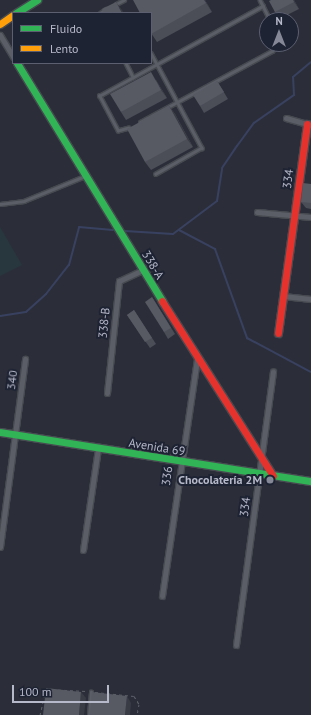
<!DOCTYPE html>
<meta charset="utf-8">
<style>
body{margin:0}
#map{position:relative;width:311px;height:715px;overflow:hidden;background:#2b2e38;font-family:"PT Sans",sans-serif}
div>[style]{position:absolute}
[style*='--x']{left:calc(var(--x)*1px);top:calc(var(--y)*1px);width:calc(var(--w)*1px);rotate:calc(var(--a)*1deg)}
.green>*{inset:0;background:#28373e}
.stream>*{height:2px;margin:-1px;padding:0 1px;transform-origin:1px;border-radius:1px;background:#394161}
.path>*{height:1px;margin-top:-0.5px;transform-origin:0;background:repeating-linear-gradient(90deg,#5e616a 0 3px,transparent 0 6px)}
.roads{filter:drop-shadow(1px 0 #474a51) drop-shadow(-1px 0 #474a51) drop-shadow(0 1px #474a51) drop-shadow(0 -1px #474a51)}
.lane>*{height:2.5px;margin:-1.25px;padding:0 1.25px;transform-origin:1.25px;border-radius:1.25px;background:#5b5e66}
.street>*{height:5px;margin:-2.5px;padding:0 2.5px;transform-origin:2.5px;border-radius:2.5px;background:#5b5e66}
.fast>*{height:7px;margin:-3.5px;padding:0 3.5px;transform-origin:3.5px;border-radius:3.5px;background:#30b455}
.slow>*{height:7px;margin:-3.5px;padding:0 3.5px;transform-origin:3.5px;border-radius:3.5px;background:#ff9f0a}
.jam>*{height:7px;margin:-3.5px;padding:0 3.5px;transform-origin:3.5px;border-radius:3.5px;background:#e5322d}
.wall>*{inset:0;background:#4b4d57}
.shaded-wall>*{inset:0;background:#393c45}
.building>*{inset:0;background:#575963}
.dots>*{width:11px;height:11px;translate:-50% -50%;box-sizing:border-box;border:2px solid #1e2334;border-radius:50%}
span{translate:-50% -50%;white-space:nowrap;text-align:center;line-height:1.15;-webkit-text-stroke:4px #1e2334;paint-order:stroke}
.street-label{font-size:12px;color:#b6b9c9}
.poi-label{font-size:12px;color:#b6b9c9;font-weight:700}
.right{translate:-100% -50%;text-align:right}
.legend{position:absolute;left:12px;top:12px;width:140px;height:52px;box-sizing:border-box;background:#1e2334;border:1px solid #5b5f70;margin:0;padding:5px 7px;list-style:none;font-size:12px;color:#b6b9c9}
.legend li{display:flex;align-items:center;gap:8px;height:20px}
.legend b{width:20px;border:1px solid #5b5f70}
.north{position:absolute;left:259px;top:12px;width:40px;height:40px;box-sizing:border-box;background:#1e2334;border:1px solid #5b5f70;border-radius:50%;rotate:0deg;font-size:11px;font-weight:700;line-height:16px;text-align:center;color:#b6b9c9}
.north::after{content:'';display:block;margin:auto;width:14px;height:18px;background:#858896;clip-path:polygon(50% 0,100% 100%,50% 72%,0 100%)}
.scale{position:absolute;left:12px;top:685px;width:97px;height:18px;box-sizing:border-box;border:2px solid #b6b9c9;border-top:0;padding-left:5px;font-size:12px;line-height:14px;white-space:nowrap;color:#b6b9c9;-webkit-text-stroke:3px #1e2334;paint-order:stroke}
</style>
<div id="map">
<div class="green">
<i style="clip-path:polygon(0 227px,22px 265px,0 276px)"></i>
</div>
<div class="stream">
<i style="--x:179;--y:230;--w:41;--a:27.8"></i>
<i style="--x:215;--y:249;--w:95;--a:70.2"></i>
<i style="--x:247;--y:338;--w:72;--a:28"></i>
<i style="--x:125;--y:231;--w:48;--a:3.6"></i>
<i style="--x:173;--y:234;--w:55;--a:-36.9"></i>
<i style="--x:217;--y:201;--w:33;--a:-81"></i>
<i style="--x:222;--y:168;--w:27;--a:-56"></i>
<i style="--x:237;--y:146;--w:29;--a:-54"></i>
<i style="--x:254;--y:123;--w:49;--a:-35"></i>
<i style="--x:294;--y:95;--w:18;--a:-93"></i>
<i style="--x:293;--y:77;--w:23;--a:-40"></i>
<i style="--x:0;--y:316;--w:26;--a:-9"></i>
<i style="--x:26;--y:312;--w:27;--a:-42"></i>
<i style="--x:46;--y:294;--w:37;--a:-52"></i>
<i style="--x:69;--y:265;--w:39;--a:-75"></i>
<i style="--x:79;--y:227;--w:34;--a:5"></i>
</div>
<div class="path">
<i style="--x:95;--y:692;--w:39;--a:6"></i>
<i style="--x:134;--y:696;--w:9;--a:58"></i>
<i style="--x:139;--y:704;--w:11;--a:100"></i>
<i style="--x:40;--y:715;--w:27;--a:-77"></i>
<i style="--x:46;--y:689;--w:40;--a:2.9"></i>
</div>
<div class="roads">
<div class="lane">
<i style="--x:260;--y:0;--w:22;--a:63"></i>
<i style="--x:116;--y:4;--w:9;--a:-27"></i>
<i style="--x:100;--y:13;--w:7;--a:-34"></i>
<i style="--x:151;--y:53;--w:108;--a:61.8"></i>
<i style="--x:202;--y:148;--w:53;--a:150.5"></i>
<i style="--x:126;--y:63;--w:16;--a:63"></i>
<i style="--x:140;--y:122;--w:150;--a:-28.3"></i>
<i style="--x:272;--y:51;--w:9;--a:-49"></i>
<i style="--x:129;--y:128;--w:11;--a:165"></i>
<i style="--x:118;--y:131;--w:40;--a:-118"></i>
<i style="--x:99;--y:96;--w:187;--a:-28.8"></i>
<i style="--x:0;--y:204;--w:24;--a:-7"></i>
<i style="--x:24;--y:201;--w:66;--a:-22.3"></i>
<i style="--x:89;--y:715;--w:23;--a:-85"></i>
</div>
<div class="street">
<i style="--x:0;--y:35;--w:26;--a:59"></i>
<i style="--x:286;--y:118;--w:26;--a:16"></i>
<i style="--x:257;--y:212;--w:54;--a:5.3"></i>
<i style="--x:283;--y:296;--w:28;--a:6"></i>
<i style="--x:107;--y:393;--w:113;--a:-83.9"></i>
<i style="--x:119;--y:281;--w:26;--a:-25"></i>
<i style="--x:0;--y:547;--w:190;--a:-82.4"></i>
<i style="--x:83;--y:550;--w:103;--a:-81.6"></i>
<i style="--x:162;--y:596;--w:240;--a:-81.6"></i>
<i style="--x:236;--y:645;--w:276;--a:-82.3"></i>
</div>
<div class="fast">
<i style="--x:16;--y:13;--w:25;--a:-32"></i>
<i style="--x:17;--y:63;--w:279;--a:58.6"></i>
<i style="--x:0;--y:432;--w:315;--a:9"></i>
</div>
<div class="slow">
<i style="--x:0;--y:24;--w:16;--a:-35"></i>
</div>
<div class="jam">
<i style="--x:162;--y:301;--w:207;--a:57.6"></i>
<i style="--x:278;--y:333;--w:211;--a:-82.1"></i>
</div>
</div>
<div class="wall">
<i style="clip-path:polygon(205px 0,212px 12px,157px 42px,151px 33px)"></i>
<i style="clip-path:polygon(271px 0,294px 0,299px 9px,279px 19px,275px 12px)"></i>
<i style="clip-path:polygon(156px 80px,167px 98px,126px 120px,121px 112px)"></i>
<i style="clip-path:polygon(217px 81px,228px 99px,204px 113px,200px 106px)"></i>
<i style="clip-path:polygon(169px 106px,175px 114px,193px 147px,151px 170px,145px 162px)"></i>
<i style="clip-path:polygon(311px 184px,311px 209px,306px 208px,301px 202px)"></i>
<i style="clip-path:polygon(152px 297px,175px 334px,168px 339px,164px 332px)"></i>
<i style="clip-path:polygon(134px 310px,156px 344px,150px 348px,127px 315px)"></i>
</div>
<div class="shaded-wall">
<i style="clip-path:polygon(204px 0,205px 0,212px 12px)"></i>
<i style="clip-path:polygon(293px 0,294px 0,299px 9px,294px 2px)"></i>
<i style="clip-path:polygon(116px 2px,122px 10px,124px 13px,122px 13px)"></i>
<i style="clip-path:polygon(151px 72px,156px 80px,167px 98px,161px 90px)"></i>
<i style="clip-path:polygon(169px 106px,175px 114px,193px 147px,187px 139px)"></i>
<i style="clip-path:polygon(81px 692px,86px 698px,84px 715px,79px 715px)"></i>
<i style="clip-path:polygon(127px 696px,131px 703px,130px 715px,125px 715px)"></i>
</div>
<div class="building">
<i style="clip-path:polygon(133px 0,204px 0,206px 3px,151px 34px,151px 13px,140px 13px)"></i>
<i style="clip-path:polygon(271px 0,293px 0,294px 2px,275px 12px,269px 1px)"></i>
<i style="clip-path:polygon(116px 2px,122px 13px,104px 13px,102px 9px)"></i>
<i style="clip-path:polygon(151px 72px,161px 90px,121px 112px,110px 94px)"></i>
<i style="clip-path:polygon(217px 81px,224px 92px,200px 106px,193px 95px)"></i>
<i style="clip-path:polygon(169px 106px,187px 139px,145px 162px,127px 129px)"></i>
<i style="clip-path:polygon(303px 183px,311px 184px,311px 203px,301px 202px)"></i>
<i style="clip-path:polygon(152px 297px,171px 328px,164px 332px,145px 302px)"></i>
<i style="clip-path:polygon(134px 310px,152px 338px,145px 342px,127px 315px)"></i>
<i style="clip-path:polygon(46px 688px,81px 692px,79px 715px,43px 715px)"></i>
<i style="clip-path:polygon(92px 692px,127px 696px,125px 715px,90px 715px)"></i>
</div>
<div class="dots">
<i style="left:270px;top:480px;background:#858896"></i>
</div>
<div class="street-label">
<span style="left:288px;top:179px;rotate:-82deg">334</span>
<span style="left:153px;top:265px;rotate:59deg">338-A</span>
<span style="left:104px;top:323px;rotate:-84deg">338-B</span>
<span style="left:12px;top:380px;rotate:-83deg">340</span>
<span style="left:157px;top:447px;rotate:9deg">Avenida 69</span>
<span style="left:167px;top:476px;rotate:-82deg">336</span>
<span style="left:245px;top:507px;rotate:-82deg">334</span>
</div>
<div class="poi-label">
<span class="right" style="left:262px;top:480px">Chocolatería 2M</span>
</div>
<ul class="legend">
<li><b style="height:5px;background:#30b455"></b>Fluido</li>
<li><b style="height:5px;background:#ff9f0a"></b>Lento</li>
</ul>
<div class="north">N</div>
<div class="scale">100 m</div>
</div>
